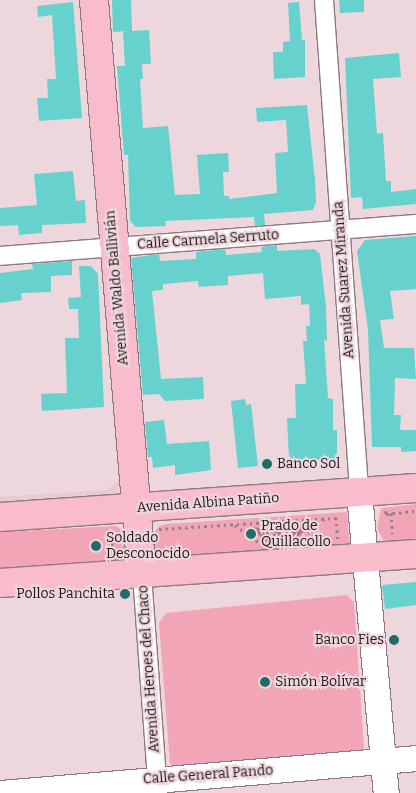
<!DOCTYPE html>
<meta charset="utf-8">
<style>
body{margin:0}
#map{position:relative;width:416px;height:793px;overflow:hidden;background:#eed7dc;font-family:Bitter,serif}
div>[style]{position:absolute}
[style*='--x']{left:calc(var(--x)*1px);top:calc(var(--y)*1px);width:calc(var(--w)*1px);rotate:calc(var(--a)*1deg)}
.built>*{inset:0;background:#e9cad0}
.green>*{inset:0;background:#f3a5b8}
.water>*{inset:0;background:#bc7084}
.building>*{inset:0;background:#66d1cd}
.path>*{height:2.5px;margin-top:-1.25px;transform-origin:0;background:repeating-linear-gradient(90deg,#948387 0 2.5px,transparent 0 6.5px)}
.roads{filter:drop-shadow(1px 0 #8e797e) drop-shadow(-1px 0 #8e797e) drop-shadow(0 1px #8e797e) drop-shadow(0 -1px #8e797e)}
.street>*{height:18px;margin:-9px;padding:0 9px;transform-origin:9px;border-radius:9px;background:#fff}
.secondary>*{height:25px;margin:-12.5px;padding:0 12.5px;transform-origin:12.5px;border-radius:12.5px;background:#fff}
.primary>*{height:28px;margin:-14px;padding:0 14px;transform-origin:14px;border-radius:14px;background:#f8bccc}
.dots>*{width:14px;height:14px;translate:-50% -50%;box-sizing:border-box;border:2px solid #eed7dc;border-radius:50%}
span{translate:-50% -50%;white-space:nowrap;text-align:center;line-height:1.15;-webkit-text-stroke:4px #eed7dc;paint-order:stroke}
.street-label{font-size:14px;color:#20181a}
.poi-label{font-size:14px;color:#20181a}
.left{translate:0 -50%;text-align:left}
.right{translate:-100% -50%;text-align:right}
</style>
<div id="map">
<div class="built">
<i style="clip-path:polygon(118px 473px,124px 473px,122px 483px,118px 491px,105px 500px,0 508px,0 497px,106px 490px,118px 481px)"></i>
</div>
<div class="green">
<i style="clip-path:polygon(416px 504px,416px 541px,385px 544px,377px 528px,381px 508px)"></i>
<i style="clip-path:polygon(347px 512px,350px 548px,162px 560px,153px 552px,151px 537px,159px 526px,166px 524px)"></i>
<i style="clip-path:polygon(116px 526px,126px 532px,128px 552px,119px 561px,0 568px,0 532px)"></i>
<i style="clip-path:polygon(347px 595px,354px 602px,364px 747px,358px 756px,179px 769px,170px 764px,159px 623px,166px 613px)"></i>
</div>
<div class="water">
<i style="clip-path:polygon(312px 524px,298px 537px,283px 543px,266px 541px,250px 528px)"></i>
</div>
<div class="building">
<i style="clip-path:polygon(112px 0,131px 0,132px 31px,149px 30px,151px 64px,142px 64px,143px 79px,140px 79px,143px 128px,168px 126px,175px 195px,200px 194px,197px 155px,228px 153px,229px 172px,223px 172px,224px 196px,229px 196px,229px 199px,277px 193px,275px 153px,288px 152px,286px 120px,257px 122px,256px 108px,307px 105px,315px 180px,316px 202px,313px 210px,264px 214px,265px 225px,255px 226px,254px 217px,165px 221px,166px 226px,136px 227px,130px 221px,128px 155px,124px 155px,117px 66px,125px 66px,123px 32px,127px 31px,113px 32px)"></i>
<i style="clip-path:polygon(339px 0,364px 0,364px 12px,340px 13px)"></i>
<i style="clip-path:polygon(73px 2px,82px 118px,39px 121px,37px 98px,48px 98px,47px 79px,56px 79px,52px 15px,38px 17px,37px 6px)"></i>
<i style="clip-path:polygon(299px 2px,302px 40px,305px 40px,305px 77px,274px 79px,273px 52px,283px 52px,283px 42px,290px 41px,288px 3px)"></i>
<i style="clip-path:polygon(399px 53px,401px 77px,373px 79px,377px 134px,383px 133px,386px 181px,391px 181px,391px 192px,416px 189px,416px 204px,363px 209px,362px 197px,351px 198px,345px 58px)"></i>
<i style="clip-path:polygon(73px 171px,76px 201px,85px 200px,86px 223px,42px 225px,42px 233px,19px 235px,18px 225px,0 226px,0 208px,37px 205px,34px 174px)"></i>
<i style="clip-path:polygon(416px 236px,416px 289px,390px 291px,394px 319px,380px 320px,384px 348px,414px 348px,416px 379px,395px 378px,394px 415px,401px 415px,400px 430px,416px 430px,416px 451px,401px 452px,401px 447px,372px 447px,368px 330px,357px 251px,365px 240px)"></i>
<i style="clip-path:polygon(277px 245px,277px 251px,314px 249px,320px 254px,326px 307px,327px 341px,324px 340px,328px 398px,333px 399px,333px 430px,337px 430px,337px 455px,334px 460px,289px 459px,287px 418px,296px 418px,295px 384px,306px 384px,303px 341px,307px 341px,306px 326px,310px 326px,309px 304px,301px 305px,301px 296px,265px 299px,263px 273px,228px 276px,228px 285px,199px 287px,198px 281px,163px 284px,163px 290px,152px 291px,161px 379px,203px 377px,204px 399px,165px 401px,159px 394px,143px 395px,131px 258px,159px 254px,160px 261px,196px 259px,196px 252px,225px 249px,226px 255px,262px 252px,261px 247px)"></i>
<i style="clip-path:polygon(72px 261px,72px 275px,51px 276px,51px 292px,21px 293px,22px 300px,0 303px,0 273px,33px 269px,32px 264px)"></i>
<i style="clip-path:polygon(79px 266px,91px 266px,98px 274px,104px 407px,42px 411px,41px 394px,67px 393px,65px 338px,79px 338px,78px 309px,69px 309px,68px 298px,81px 297px)"></i>
<i style="clip-path:polygon(245px 399px,246px 405px,251px 404px,258px 466px,238px 468px,231px 401px)"></i>
<i style="clip-path:polygon(164px 420px,167px 444px,209px 441px,211px 470px,175px 475px,175px 465px,153px 468px,152px 457px,148px 457px,145px 422px)"></i>
<i style="clip-path:polygon(416px 582px,416px 605px,385px 609px,382px 585px)"></i>
</div>
<div class="path">
<i style="--x:386;--y:511;--w:3;--a:90"></i>
<i style="--x:386;--y:514;--w:30;--a:-6"></i>
<i style="--x:391;--y:513;--w:21;--a:85"></i>
<i style="--x:336;--y:517;--w:22;--a:85"></i>
<i style="--x:235;--y:525;--w:32;--a:36"></i>
<i style="--x:159;--y:529;--w:177;--a:-3.6"></i>
<i style="--x:111;--y:530;--w:25;--a:85"></i>
<i style="--x:298;--y:541;--w:34;--a:-40"></i>
</div>
<div class="roads">
<div class="street">
<i style="--x:324;--y:0;--w:494;--a:85.9"></i>
<i style="--x:0;--y:256;--w:417;--a:-4.4"></i>
<i style="--x:142;--y:575;--w:219;--a:85.8"></i>
</div>
<div class="secondary">
<i style="--x:359;--y:493;--w:301;--a:84.9"></i>
<i style="--x:0;--y:793;--w:417;--a:-4.8"></i>
</div>
<div class="primary">
<i style="--x:94;--y:0;--w:577;--a:85.23"></i>
<i style="--x:0;--y:517;--w:417;--a:-4"></i>
<i style="--x:0;--y:583;--w:417;--a:-4"></i>
</div>
</div>
<div class="dots">
<i style="left:267px;top:464px;background:#206c6a"></i>
<i style="left:251px;top:534px;background:#206c6a"></i>
<i style="left:96px;top:546px;background:#206c6a"></i>
<i style="left:125px;top:594px;background:#206c6a"></i>
<i style="left:394px;top:640px;background:#206c6a"></i>
<i style="left:265px;top:682px;background:#206c6a"></i>
</div>
<div class="street-label">
<span style="left:208px;top:240px;rotate:-4deg">Calle Carmela Serruto</span>
<span style="left:344px;top:280px;rotate:-94deg">Avenida Suarez Miranda</span>
<span style="left:117px;top:288px;rotate:-95deg">Avenida Waldo Ballivián</span>
<span style="left:208px;top:503px;rotate:-4deg">Avenida Albina Patiño</span>
<span style="left:149px;top:669px;rotate:-94deg">Avenida Heroes del Chaco</span>
<span style="left:208px;top:775px;rotate:-4deg">Calle General Pando</span>
</div>
<div class="poi-label">
<span class="left" style="left:277px;top:464px">Banco Sol</span>
<span class="left" style="left:261px;top:534px">Prado de<br>Quillacollo</span>
<span class="left" style="left:106px;top:546px">Soldado<br>Desconocido</span>
<span class="right" style="left:115px;top:594px">Pollos Panchita</span>
<span class="right" style="left:384px;top:640px">Banco Fies</span>
<span class="left" style="left:275px;top:682px">Simón Bolívar</span>
</div>
</div>
